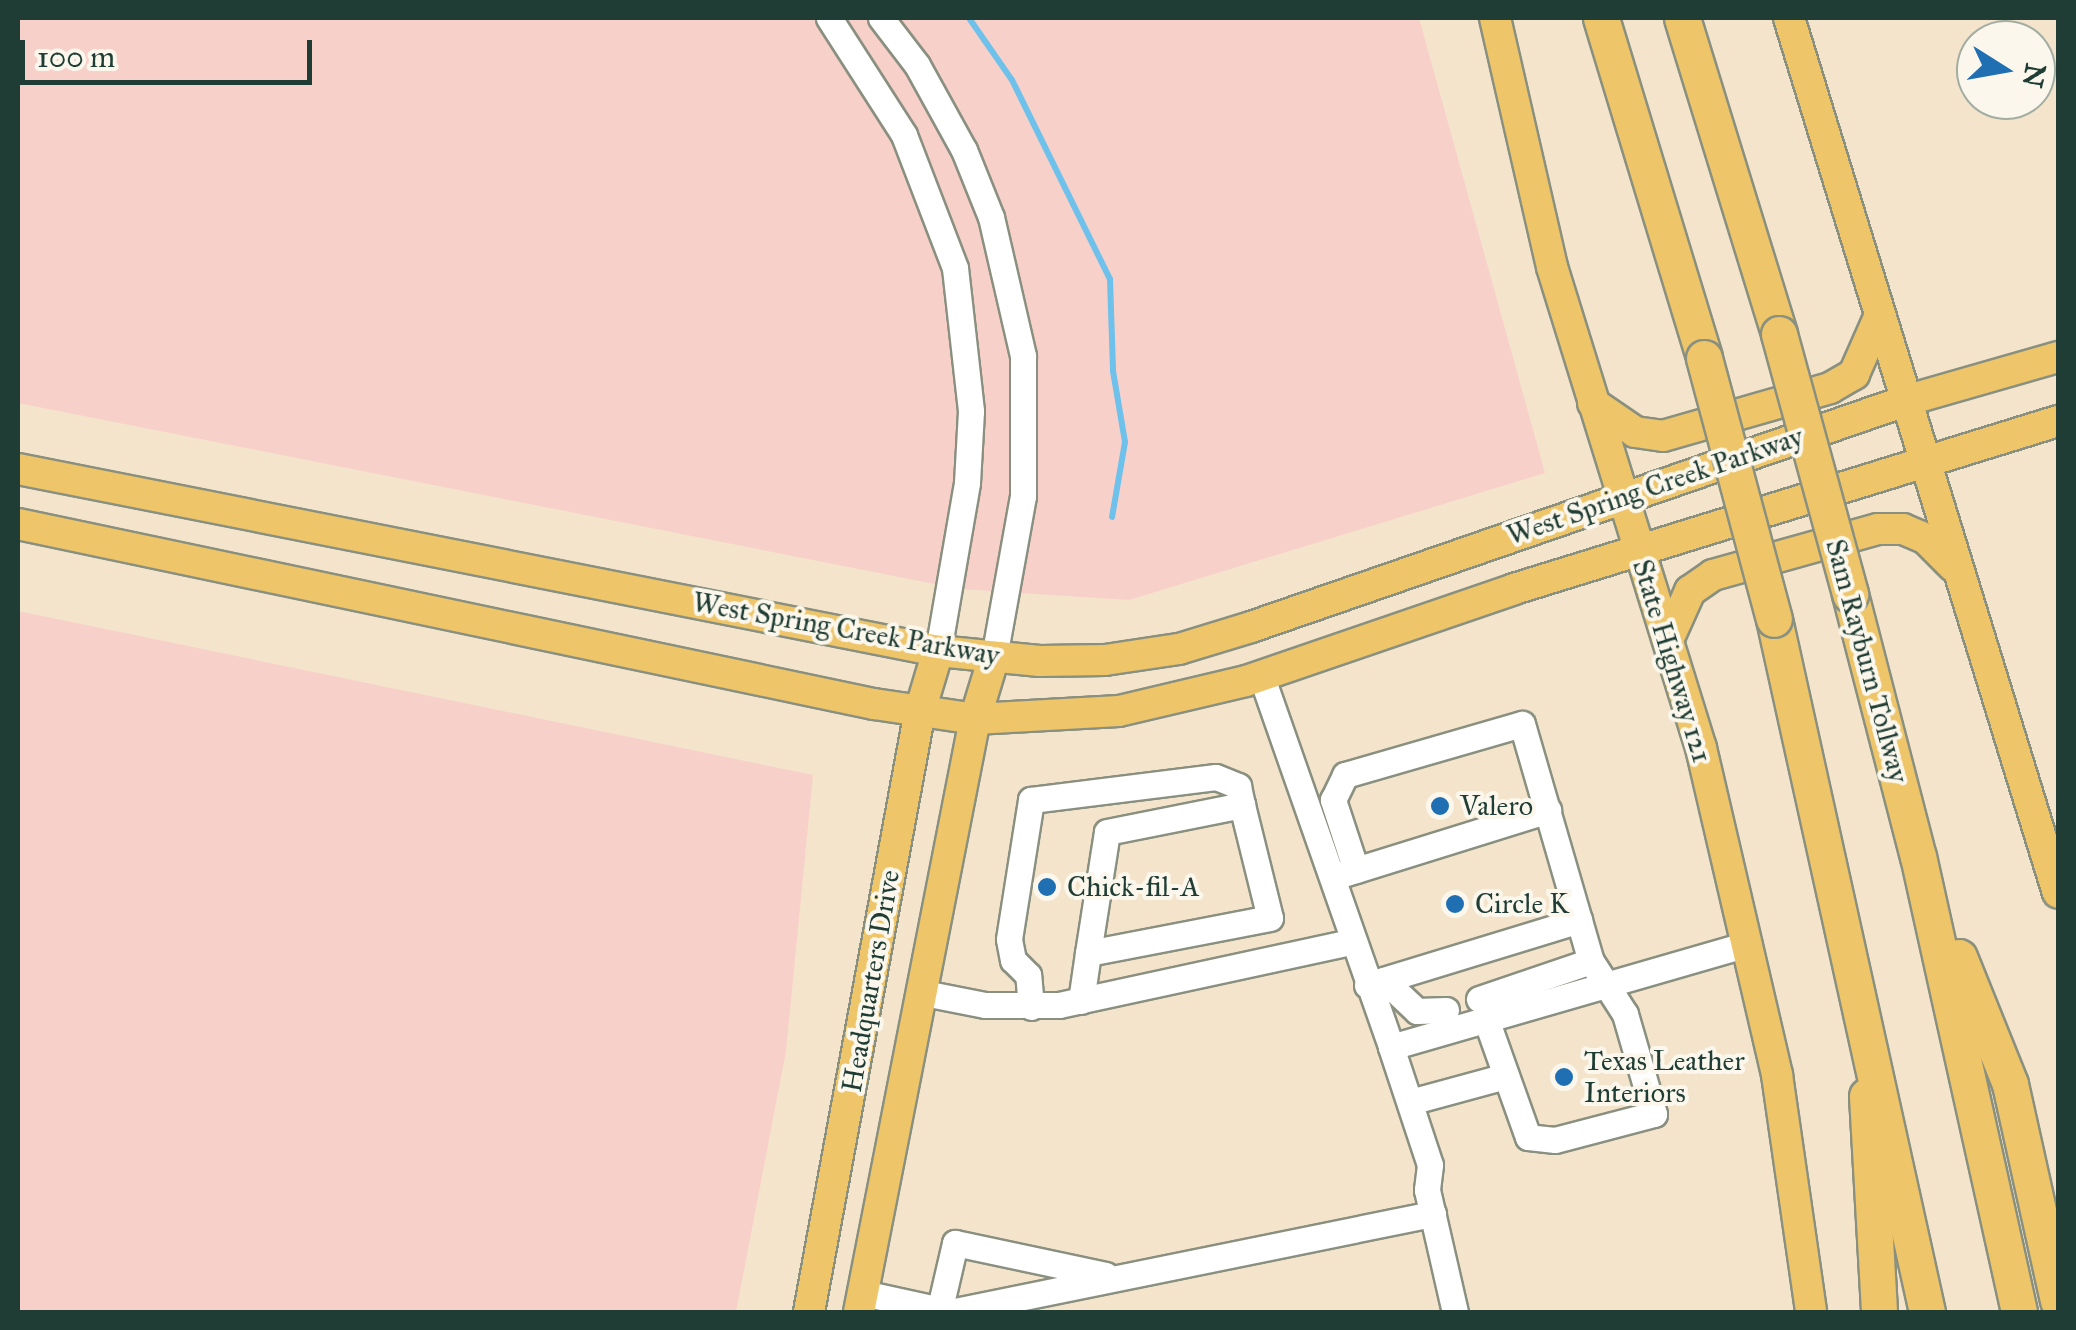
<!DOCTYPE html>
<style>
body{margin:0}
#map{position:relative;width:2076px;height:1330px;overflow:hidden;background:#f4e4cb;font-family:"IM FELL Great Primer",serif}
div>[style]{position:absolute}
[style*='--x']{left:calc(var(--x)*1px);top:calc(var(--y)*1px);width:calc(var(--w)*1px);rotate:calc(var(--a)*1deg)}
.built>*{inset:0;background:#f7d0ca}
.stream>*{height:6px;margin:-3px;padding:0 3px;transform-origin:3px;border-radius:3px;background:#6ec1ea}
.roads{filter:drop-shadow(2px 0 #8a9080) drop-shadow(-2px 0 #8a9080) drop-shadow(0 2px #8a9080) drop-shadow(0 -2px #8a9080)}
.minor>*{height:25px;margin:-12.5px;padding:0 12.5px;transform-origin:12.5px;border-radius:12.5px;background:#fff}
.major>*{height:30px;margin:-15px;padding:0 15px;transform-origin:15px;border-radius:15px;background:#eec569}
.highway>*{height:35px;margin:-17.5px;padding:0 17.5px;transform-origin:17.5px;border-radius:17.5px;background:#eec569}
.bridges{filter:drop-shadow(2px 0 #8a9080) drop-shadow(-2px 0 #8a9080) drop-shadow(0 2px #8a9080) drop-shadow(0 -2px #8a9080)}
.highway-bridge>*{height:35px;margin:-17.5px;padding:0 17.5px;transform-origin:17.5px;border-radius:17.5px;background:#eec569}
.dots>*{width:28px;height:28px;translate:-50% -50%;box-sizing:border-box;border:5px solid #fbf7ec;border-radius:50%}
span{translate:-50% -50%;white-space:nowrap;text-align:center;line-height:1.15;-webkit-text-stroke:8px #fbf7ec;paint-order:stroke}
.street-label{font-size:28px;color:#1f3d34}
.poi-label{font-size:28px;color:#1f3d34}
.left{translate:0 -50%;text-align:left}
.frame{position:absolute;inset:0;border:20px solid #1f3d34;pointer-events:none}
.north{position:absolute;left:1956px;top:20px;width:100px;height:100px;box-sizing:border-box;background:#fbf7ec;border:2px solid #a3ada2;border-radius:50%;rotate:101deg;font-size:28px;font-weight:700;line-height:40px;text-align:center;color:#1f3d34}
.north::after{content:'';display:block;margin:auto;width:35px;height:45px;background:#1f6fb2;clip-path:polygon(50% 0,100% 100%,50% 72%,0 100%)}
.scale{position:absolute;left:20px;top:40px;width:292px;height:45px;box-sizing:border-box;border:5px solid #1f3d34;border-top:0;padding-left:12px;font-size:30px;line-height:35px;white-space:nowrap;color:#1f3d34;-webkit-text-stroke:8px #fbf7ec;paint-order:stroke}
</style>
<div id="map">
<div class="built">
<i style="clip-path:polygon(18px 18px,1419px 18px,1545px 473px,1129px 600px,960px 589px,18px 403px)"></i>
<i style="clip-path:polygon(18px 611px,813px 775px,786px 1051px,736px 1312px,18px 1312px)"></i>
</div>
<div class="stream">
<i style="--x:969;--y:18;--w:75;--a:55.3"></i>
<i style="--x:1012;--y:80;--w:222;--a:63.8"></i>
<i style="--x:1110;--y:279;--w:92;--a:88.1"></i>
<i style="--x:1113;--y:371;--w:72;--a:80.4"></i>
<i style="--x:1125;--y:442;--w:76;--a:99.8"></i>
</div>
<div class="roads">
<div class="minor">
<i style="--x:829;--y:18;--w:139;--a:57.3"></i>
<i style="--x:904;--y:135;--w:142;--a:69"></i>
<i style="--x:955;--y:268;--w:144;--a:83.6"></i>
<i style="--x:971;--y:411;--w:72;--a:93.2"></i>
<i style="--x:967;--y:483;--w:170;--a:99.8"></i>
<i style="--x:881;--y:18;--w:59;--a:52.5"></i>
<i style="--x:917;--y:65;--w:97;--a:61.1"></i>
<i style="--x:964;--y:150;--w:72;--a:68.1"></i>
<i style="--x:991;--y:217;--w:143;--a:77"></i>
<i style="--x:1023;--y:356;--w:140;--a:90"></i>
<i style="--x:1023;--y:496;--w:164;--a:100.2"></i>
<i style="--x:1261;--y:675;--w:394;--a:70.7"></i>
<i style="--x:1391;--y:1047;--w:372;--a:-16.1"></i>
<i style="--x:1356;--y:870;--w:74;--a:-108.2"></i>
<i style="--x:1333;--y:800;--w:28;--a:-64"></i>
<i style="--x:1345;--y:775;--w:184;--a:-16.1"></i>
<i style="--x:1522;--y:724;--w:247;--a:73.8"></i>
<i style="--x:1591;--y:961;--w:63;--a:57.3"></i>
<i style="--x:1625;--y:1014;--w:104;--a:73.8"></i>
<i style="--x:1654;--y:1114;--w:102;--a:165.3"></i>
<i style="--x:1555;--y:1140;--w:27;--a:-174"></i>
<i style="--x:1528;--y:1137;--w:125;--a:-109.6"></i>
<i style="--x:1343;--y:874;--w:215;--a:-17.3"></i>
<i style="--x:1384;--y:980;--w:45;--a:43.2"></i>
<i style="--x:1417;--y:1011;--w:29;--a:-2"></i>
<i style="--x:1367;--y:985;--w:222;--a:-17"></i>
<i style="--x:924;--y:993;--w:62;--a:11.1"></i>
<i style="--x:985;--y:1005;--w:74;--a:0"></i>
<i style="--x:1059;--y:1005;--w:298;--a:-12.2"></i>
<i style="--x:1479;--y:999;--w:118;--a:-18.7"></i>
<i style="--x:1081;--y:1001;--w:49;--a:-81.7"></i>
<i style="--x:1088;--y:953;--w:122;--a:-81.1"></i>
<i style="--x:1107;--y:832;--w:138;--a:-11.3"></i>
<i style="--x:1242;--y:805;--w:116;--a:76.1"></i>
<i style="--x:1270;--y:918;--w:185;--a:169.1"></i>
<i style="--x:1031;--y:1007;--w:32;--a:-95"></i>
<i style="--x:1028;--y:975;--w:21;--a:-135"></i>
<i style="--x:1013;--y:960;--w:21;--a:-101"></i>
<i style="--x:1009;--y:939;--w:141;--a:-81"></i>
<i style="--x:1031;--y:800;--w:186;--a:-7.1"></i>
<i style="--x:1216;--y:777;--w:24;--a:22"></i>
<i style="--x:1238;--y:786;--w:19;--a:78"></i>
<i style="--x:1391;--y:1047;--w:124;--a:71.7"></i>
<i style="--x:1430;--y:1165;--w:25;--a:97"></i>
<i style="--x:1427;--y:1190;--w:125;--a:77.1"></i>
<i style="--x:1410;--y:1102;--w:99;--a:-15.2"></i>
<i style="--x:863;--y:1293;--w:89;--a:12.3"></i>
<i style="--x:950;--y:1312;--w:493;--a:-11.5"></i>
<i style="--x:939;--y:1312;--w:71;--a:-76.9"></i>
<i style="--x:955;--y:1243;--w:154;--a:12"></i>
</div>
<div class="major">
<i style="--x:1495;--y:18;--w:255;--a:77.1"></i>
<i style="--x:1552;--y:267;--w:504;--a:72.79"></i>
<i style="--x:1701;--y:748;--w:336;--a:76.9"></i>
<i style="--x:1777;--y:1075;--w:239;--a:81.8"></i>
<i style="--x:1789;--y:18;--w:915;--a:72.91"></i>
<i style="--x:1593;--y:403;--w:51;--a:34.6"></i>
<i style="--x:1635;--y:432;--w:28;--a:8"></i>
<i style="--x:1663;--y:436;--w:174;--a:-16"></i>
<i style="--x:1830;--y:388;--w:28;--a:-30"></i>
<i style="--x:1854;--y:374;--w:64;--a:-66.2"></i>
<i style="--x:18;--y:469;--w:938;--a:11.19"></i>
<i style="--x:938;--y:651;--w:102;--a:5.6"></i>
<i style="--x:1040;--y:661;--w:65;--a:-0.9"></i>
<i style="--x:1105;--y:660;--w:75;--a:-8.5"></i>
<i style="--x:1179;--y:649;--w:75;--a:-17"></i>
<i style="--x:1251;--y:627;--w:695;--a:-19.06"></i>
<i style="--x:1908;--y:400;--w:156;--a:-16"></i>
<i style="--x:18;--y:524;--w:875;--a:11.88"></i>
<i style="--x:874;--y:704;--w:102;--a:8.4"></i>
<i style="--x:975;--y:719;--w:144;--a:-3.2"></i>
<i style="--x:1119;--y:711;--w:130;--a:-13.3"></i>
<i style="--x:1246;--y:681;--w:283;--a:-18.9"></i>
<i style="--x:1514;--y:589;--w:569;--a:-17.16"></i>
<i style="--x:1668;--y:640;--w:54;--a:-65.8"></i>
<i style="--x:1690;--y:591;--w:28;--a:-35"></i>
<i style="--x:1713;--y:575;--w:171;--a:-15.6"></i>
<i style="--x:1878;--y:529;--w:25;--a:0"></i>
<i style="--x:1903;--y:529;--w:25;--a:23"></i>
<i style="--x:1926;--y:539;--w:38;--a:45"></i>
<i style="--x:809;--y:1312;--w:611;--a:-79.54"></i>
<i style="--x:920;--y:711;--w:63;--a:-73.3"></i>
<i style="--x:859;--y:1312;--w:604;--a:-78.93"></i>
<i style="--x:975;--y:719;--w:65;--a:-73"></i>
</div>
<div class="highway">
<i style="--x:1601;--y:18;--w:355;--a:73.1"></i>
<i style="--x:1682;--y:18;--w:331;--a:72.9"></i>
<i style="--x:1850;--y:594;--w:271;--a:75.5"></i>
<i style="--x:1918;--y:856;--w:467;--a:77.5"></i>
<i style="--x:1774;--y:619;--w:710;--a:77.55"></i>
<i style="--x:1959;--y:957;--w:137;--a:68.1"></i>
<i style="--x:2010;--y:1084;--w:222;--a:77.5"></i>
<i style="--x:1867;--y:1096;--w:216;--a:86.8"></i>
</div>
</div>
<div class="bridges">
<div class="highway-bridge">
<i style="--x:1779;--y:334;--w:270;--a:74.7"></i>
<i style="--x:1704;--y:358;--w:270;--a:75"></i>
</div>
</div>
<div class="dots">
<i style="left:1440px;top:806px;background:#1f6fb2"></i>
<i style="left:1047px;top:887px;background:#1f6fb2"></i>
<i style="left:1455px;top:904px;background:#1f6fb2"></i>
<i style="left:1564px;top:1077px;background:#1f6fb2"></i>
</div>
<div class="street-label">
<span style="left:1655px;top:486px;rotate:-19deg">West Spring Creek Parkway</span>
<span style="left:846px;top:629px;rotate:10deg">West Spring Creek Parkway</span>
<span style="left:1672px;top:661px;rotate:73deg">State Highway 121</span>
<span style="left:1867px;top:661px;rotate:75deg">Sam Rayburn Tollway</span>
<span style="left:871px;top:981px;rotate:-80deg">Headquarters Drive</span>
</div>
<div class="poi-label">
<span class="left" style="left:1460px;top:806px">Valero</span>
<span class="left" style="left:1067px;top:887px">Chick-fil-A</span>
<span class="left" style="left:1475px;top:904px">Circle K</span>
<span class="left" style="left:1584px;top:1077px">Texas Leather<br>Interiors</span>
</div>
<div class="frame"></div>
<div class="north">N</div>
<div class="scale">100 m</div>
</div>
